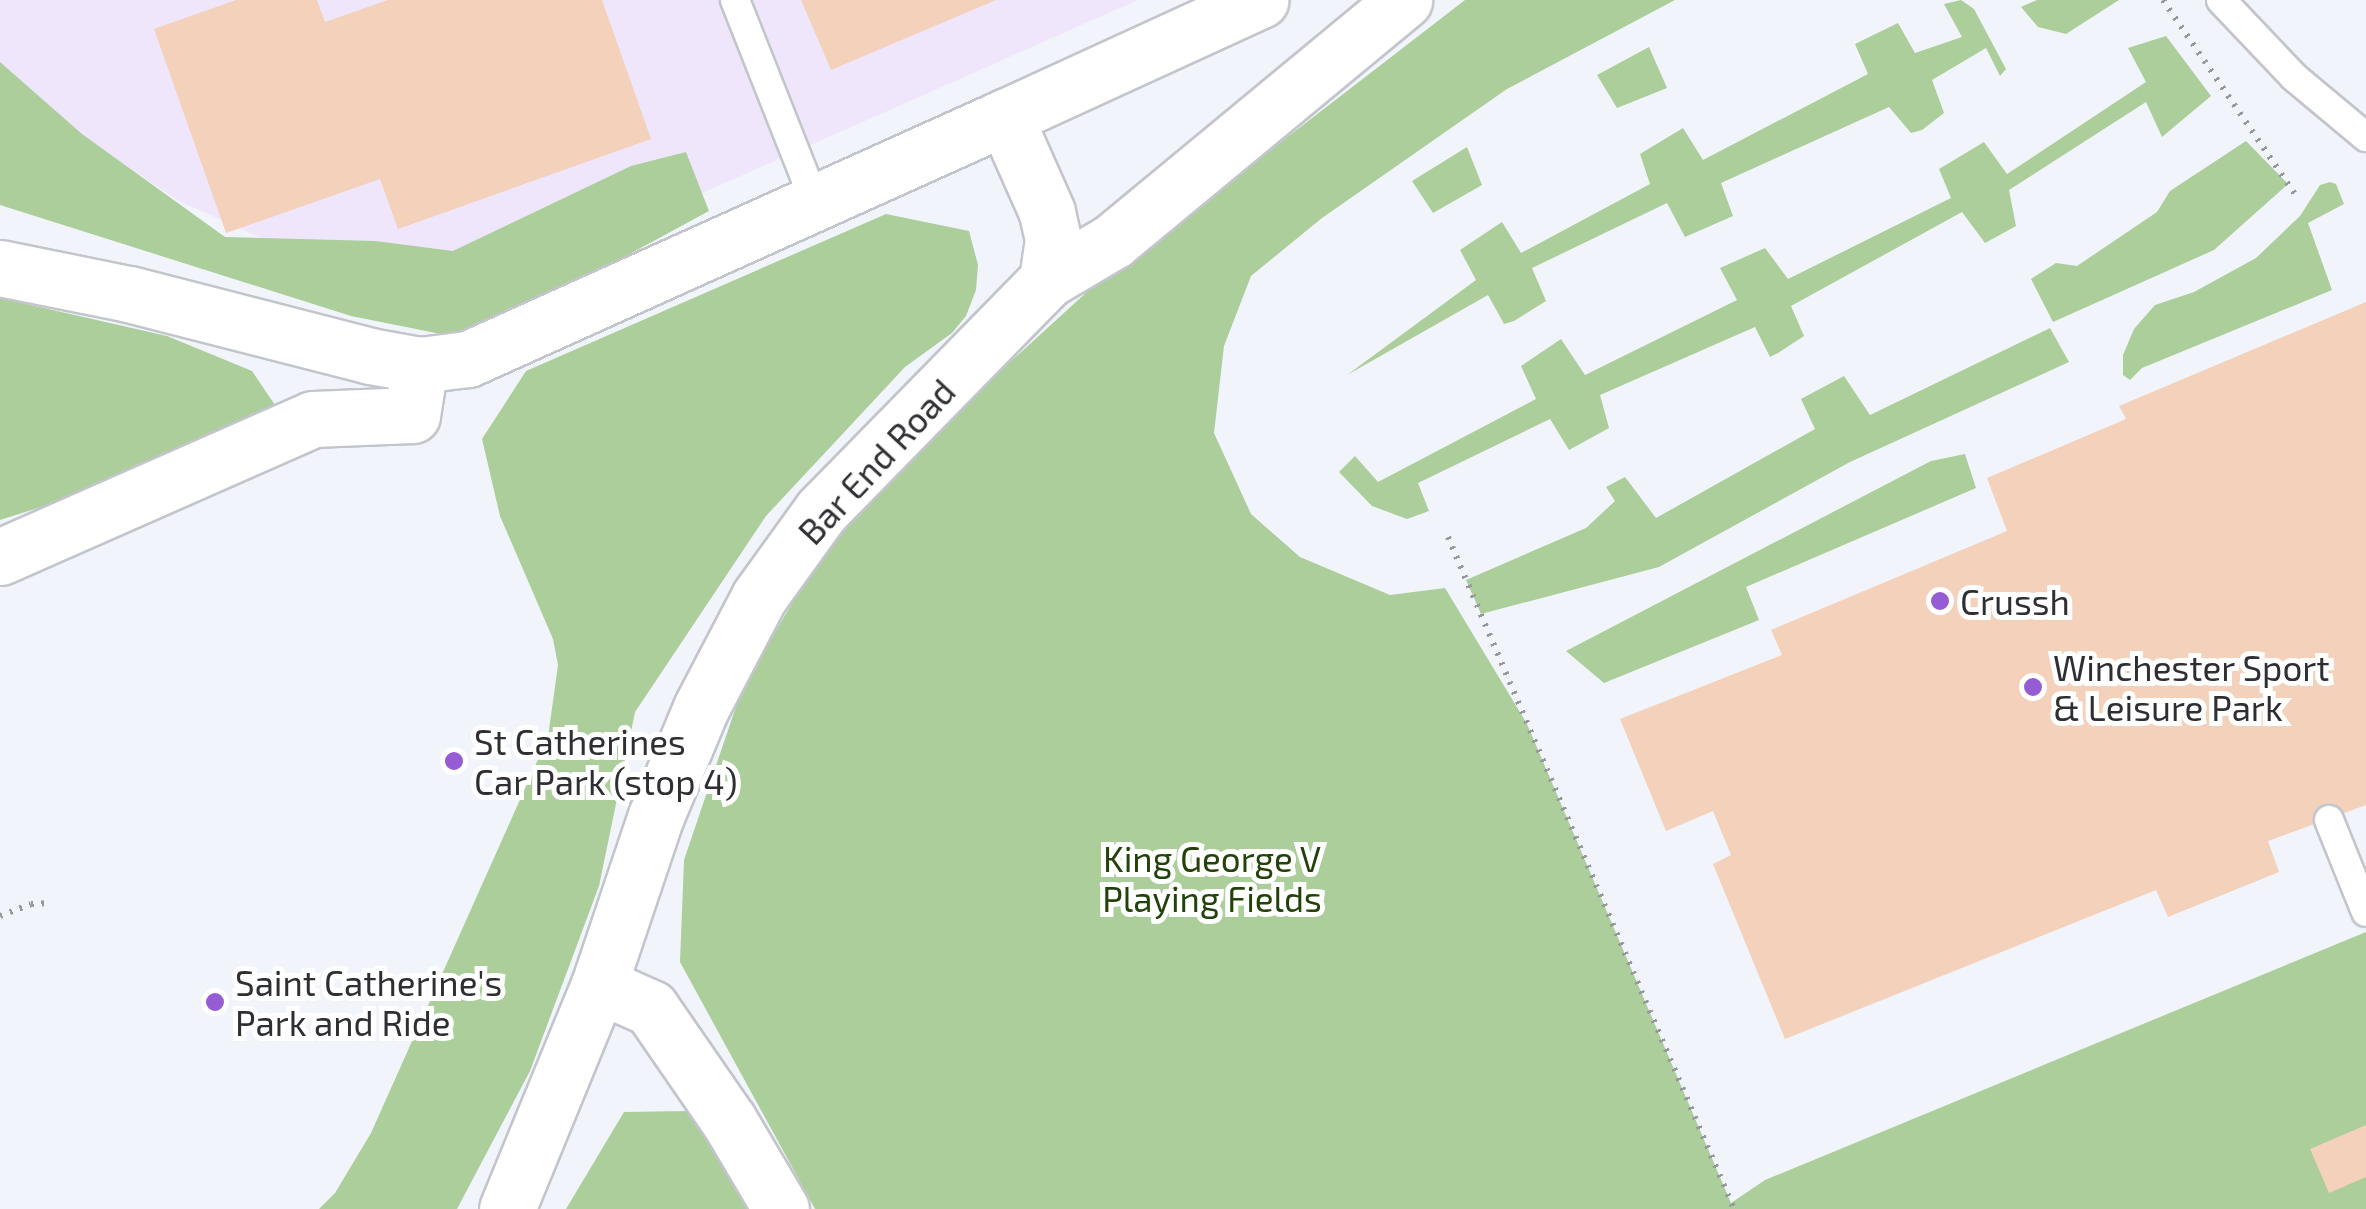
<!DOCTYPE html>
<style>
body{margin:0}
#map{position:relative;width:2366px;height:1209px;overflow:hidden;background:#f2f4fb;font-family:"Exo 2",sans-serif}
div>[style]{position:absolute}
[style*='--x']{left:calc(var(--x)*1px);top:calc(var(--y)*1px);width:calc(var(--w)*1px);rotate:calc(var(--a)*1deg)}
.industrial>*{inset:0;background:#efe6fb}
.green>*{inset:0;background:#abce9a}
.building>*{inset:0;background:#f3d1bb}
.path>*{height:6px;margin-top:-3px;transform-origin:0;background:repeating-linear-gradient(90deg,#97989d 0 2.5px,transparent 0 10.5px)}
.roads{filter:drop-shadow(2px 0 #c3c5cc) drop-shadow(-2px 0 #c3c5cc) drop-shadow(0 2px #c3c5cc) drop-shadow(0 -2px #c3c5cc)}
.service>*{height:28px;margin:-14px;padding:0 14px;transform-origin:14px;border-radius:14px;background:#fff}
.minor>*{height:55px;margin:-27.5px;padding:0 27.5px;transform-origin:27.5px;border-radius:27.5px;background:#fff}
.secondary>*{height:55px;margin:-27.5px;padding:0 27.5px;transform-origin:27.5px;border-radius:27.5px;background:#fff}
.dots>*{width:28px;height:28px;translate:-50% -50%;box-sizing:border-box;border:5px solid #fff;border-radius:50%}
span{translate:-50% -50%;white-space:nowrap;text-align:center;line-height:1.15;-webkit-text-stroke:10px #fff;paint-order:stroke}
.street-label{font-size:35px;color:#2e2f32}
.poi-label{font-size:35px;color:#2e2f32}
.left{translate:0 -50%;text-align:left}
.park-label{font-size:35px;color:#22420a}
</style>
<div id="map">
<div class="industrial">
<i style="clip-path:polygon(0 0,1138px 0,429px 314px,177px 200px,0 80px)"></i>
</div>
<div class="green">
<i style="clip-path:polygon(1465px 0,1675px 0,1507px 89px,1322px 218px,1251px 276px,1224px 346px,1214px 433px,1251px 514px,1300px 557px,1390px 595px,1445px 588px,1527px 724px,1731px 1203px,1765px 1180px,2366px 932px,2366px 1209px,815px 1209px,680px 962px,684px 860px,743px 686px,847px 511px,1089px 290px)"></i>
<i style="clip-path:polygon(1961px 0,1974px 9px,2006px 69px,2000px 76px,1986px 48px,1932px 80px,1944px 113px,1922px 130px,1911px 133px,1889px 107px,1721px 183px,1733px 216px,1685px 237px,1667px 203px,1532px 268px,1546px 301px,1514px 321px,1504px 324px,1488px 295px,1347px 375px,1476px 280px,1460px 250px,1502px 222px,1521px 253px,1650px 184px,1640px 154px,1683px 128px,1703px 160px,1868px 74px,1855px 44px,1898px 23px,1915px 53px,1962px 37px,1944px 4px)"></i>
<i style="clip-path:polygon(2037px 0,2119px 0,2066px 34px,2038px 27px,2021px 7px)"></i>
<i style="clip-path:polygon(2166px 36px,2211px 96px,2162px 137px,2146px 102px,2009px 190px,2016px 226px,1996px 237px,1985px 243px,1962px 212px,1791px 306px,1804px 336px,1778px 353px,1770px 357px,1755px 327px,1600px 395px,1609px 428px,1569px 450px,1550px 419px,1418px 483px,1429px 511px,1407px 519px,1372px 506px,1339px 472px,1355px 456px,1378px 482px,1536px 399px,1521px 366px,1561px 339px,1585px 375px,1737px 300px,1720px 268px,1765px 248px,1788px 279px,1951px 198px,1939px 169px,1984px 142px,2007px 174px,2146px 82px,2128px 48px)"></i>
<i style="clip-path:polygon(1649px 47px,1667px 88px,1617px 108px,1597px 75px)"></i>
<i style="clip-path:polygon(0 62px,82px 134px,225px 237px,375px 241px,453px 251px,631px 166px,686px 152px,709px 211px,471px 340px,351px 316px,0 205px)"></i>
<i style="clip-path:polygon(2246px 141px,2288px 184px,2214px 250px,2053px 322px,2031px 279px,2056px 263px,2077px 266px,2157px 212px,2170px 191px)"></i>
<i style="clip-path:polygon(1467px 147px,1482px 185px,1433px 213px,1412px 181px)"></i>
<i style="clip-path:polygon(2330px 182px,2336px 184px,2344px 204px,2308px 223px,2332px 290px,2142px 368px,2130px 380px,2123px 375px,2123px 355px,2134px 329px,2155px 305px,2194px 292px,2256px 258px,2300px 216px,2320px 185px)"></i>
<i style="clip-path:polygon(886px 214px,969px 231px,978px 265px,976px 290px,966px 316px,952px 333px,905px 367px,766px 516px,635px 712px,599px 886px,530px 1071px,457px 1209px,319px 1209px,335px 1193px,371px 1133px,548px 737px,558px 665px,553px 639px,500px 516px,482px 439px,526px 371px)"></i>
<i style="clip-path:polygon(0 298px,167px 336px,252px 371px,275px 405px,76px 496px,0 520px)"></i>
<i style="clip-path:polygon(2050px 328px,2069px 362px,1850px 462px,1659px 567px,1481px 614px,1466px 580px,1586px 528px,1615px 501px,1606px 487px,1625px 477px,1656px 518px,1815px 429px,1801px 399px,1844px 376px,1870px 415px)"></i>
<i style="clip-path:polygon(1965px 454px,1976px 488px,1746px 587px,1759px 620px,1604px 683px,1566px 651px,1931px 461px)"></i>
<i style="clip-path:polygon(689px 1111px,757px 1209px,566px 1209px,624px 1112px)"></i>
</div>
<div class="building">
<i style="clip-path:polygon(236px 0,317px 0,325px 22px,388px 0,602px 0,651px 139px,398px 229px,380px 179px,226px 233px,154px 29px)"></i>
<i style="clip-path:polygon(801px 0,996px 0,831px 70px)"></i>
<i style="clip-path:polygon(2366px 302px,2366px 805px,2268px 841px,2279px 872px,2168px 917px,2156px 890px,1785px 1039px,1713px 864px,1731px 855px,1713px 811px,1666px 831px,1620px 719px,1782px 655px,1771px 630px,2007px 531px,1987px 478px,2126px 419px,2119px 406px)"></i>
<i style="clip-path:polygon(2366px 1125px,2366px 1177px,2329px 1193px,2310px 1149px)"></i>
</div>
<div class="path">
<i style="--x:2163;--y:0;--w:238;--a:55.8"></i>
<i style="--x:1448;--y:537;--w:730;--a:66.95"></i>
<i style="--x:0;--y:916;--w:33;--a:-21"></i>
<i style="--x:31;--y:904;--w:20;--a:-3"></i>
</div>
<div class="roads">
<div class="service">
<i style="--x:735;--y:0;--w:220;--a:68.4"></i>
<i style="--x:2221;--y:0;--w:106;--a:46.5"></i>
<i style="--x:2294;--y:77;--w:94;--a:39.8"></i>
<i style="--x:2329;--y:820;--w:99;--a:68.1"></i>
</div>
<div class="minor">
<i style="--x:0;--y:268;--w:132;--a:11.4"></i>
<i style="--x:129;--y:294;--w:249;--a:14.4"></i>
<i style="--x:370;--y:356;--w:51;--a:10.2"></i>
<i style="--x:420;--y:365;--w:48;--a:-7.1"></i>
<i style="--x:468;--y:359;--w:589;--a:-24.26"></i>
<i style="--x:0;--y:557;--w:342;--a:-23.8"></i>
<i style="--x:313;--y:419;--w:99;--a:-2.3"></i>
<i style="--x:412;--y:415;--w:51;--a:-80.9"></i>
<i style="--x:599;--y:985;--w:57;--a:23.9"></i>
<i style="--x:651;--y:1008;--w:137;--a:55.4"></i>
<i style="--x:729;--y:1121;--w:102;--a:59.4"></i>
</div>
<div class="secondary">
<i style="--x:1047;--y:280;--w:77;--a:-30.6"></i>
<i style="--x:1113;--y:241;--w:378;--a:-39.6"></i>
<i style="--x:507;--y:1209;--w:242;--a:-67.7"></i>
<i style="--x:599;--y:985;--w:178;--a:-71.4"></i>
<i style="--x:656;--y:816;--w:117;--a:-67.4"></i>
<i style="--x:701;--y:708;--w:125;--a:-62.4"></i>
<i style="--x:759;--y:597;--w:106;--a:-54.2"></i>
<i style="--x:821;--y:511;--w:323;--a:-45.6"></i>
<i style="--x:1047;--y:280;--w:41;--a:-81.7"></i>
<i style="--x:1053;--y:239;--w:28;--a:-103"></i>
<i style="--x:1047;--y:212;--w:104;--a:-113.9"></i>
<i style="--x:1005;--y:117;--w:281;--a:-24.6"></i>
</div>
</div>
<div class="dots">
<i style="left:1940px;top:601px;background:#955cd4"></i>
<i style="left:2033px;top:687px;background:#955cd4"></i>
<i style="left:454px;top:761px;background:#955cd4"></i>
<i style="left:215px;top:1002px;background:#955cd4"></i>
</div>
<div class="street-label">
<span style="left:876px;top:461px;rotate:-47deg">Bar End Road</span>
</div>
<div class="poi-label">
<span class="left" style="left:1960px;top:601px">Crussh</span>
<span class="left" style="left:2053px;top:687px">Winchester Sport<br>&amp; Leisure Park</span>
<span class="left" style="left:474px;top:761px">St Catherines<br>Car Park (stop 4)</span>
<span class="left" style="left:235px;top:1002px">Saint Catherine's<br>Park and Ride</span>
</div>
<div class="park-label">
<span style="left:1212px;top:878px">King George V<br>Playing Fields</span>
</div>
</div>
